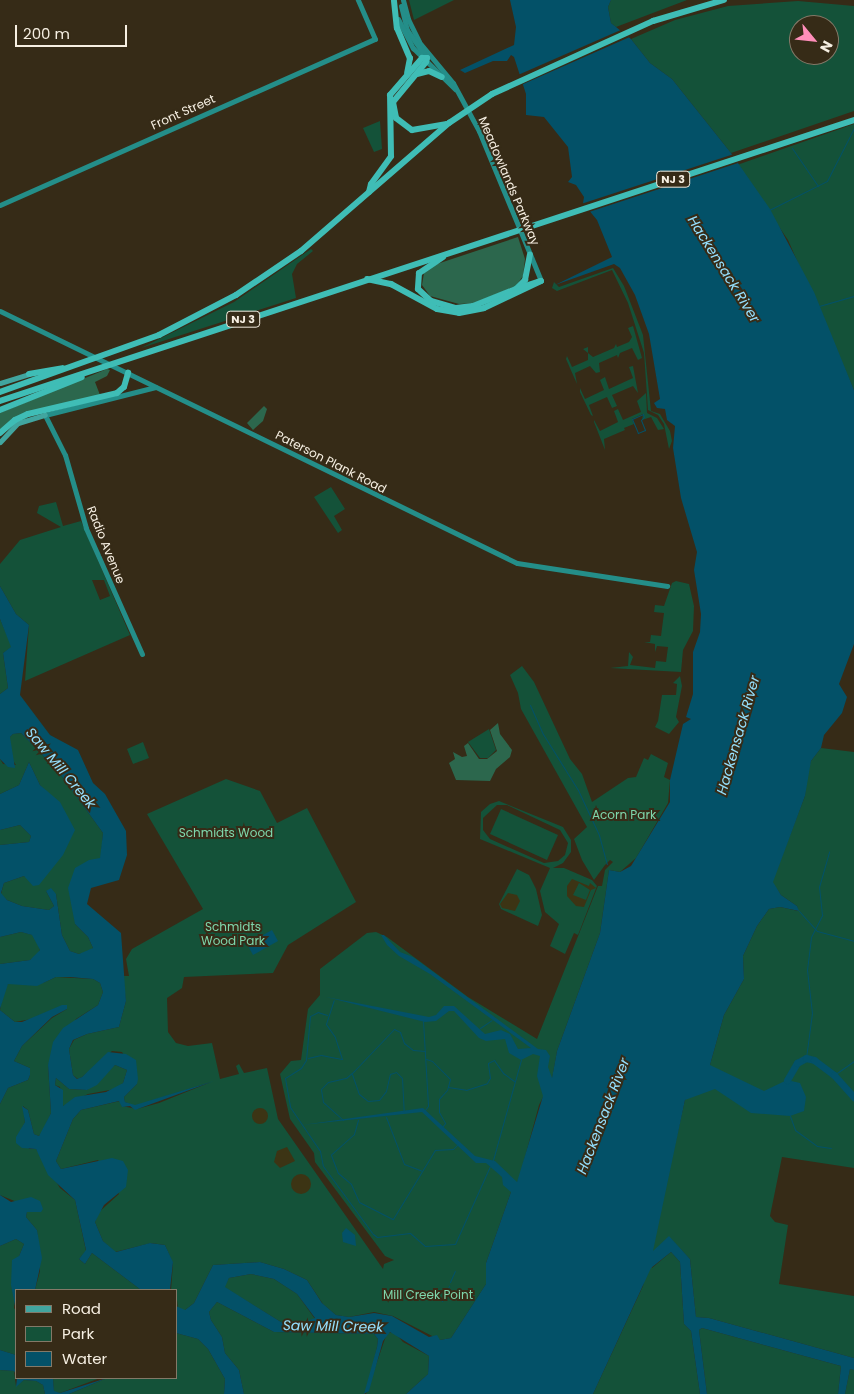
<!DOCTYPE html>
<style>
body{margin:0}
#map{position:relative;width:854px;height:1394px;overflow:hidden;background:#362b17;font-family:Poppins,sans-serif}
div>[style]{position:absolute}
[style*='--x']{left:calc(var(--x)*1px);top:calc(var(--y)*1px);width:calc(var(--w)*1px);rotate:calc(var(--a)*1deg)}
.green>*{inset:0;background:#145239}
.forest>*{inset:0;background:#2c674d}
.sand>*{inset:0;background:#3c3414}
.round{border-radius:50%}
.water>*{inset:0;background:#035168}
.pier>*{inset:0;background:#362b17}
.stream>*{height:1px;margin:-0.5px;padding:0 0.5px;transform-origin:0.5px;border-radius:0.5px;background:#035168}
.river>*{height:7px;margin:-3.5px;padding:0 3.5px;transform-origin:3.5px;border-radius:3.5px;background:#035168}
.secondary>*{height:5px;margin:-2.5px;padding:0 2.5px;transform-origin:2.5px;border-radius:2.5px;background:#248e89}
.primary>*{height:5px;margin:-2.5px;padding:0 2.5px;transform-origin:2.5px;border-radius:2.5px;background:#41a59f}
.highway>*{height:6px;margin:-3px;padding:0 3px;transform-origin:3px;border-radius:3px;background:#3fbdb6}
span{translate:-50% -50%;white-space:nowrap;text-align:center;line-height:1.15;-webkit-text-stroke:4px #362b17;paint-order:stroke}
.shield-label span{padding:1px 4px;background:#362b17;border:1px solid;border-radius:4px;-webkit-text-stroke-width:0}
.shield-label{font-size:11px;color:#f6efe2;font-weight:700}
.street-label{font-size:12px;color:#f6efe2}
.park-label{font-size:12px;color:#7ed7ac}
.water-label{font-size:14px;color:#95e0fe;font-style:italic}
.legend{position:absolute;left:15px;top:1289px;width:162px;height:90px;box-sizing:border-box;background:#362b17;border:1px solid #837968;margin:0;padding:6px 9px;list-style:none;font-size:15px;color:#f6efe2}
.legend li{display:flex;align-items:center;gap:10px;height:25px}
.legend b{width:25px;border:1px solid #837968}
.north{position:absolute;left:789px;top:15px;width:50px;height:50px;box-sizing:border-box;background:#362b17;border:1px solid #837968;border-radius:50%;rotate:118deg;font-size:14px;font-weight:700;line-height:20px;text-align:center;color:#f6efe2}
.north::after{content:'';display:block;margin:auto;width:18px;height:22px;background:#ff8eba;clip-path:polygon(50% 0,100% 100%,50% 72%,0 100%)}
.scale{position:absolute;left:15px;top:25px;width:112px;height:22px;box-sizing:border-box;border:2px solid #f6efe2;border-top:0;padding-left:6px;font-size:15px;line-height:18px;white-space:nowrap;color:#f6efe2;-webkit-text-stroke:4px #362b17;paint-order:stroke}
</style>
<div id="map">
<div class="green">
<i style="clip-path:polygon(409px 0,454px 0,414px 20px)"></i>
<i style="clip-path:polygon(611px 0,687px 0,616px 27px,611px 23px,608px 7px)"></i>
<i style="clip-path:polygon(evenodd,798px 1px,854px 6px,854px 111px,731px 153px,672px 79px,650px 63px,631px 39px,675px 20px,728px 6px,798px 1px,799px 25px,829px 25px,829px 55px,799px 55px,799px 25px)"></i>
<i style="clip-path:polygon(380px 121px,382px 149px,374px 152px,363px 128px)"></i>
<i style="clip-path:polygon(854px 124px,854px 390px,788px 240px,737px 165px)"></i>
<i style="clip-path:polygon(311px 249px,313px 251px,297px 264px,292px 274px,296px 298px,141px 348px,234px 302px)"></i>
<i style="clip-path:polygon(613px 268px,624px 286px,643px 335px,651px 411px,660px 414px,670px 431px,672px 441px,669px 449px,664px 424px,658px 415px,648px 410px,644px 353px,628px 303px,612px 270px,557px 291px,552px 288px,554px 282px,559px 287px)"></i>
<i style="clip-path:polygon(633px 326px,642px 358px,638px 360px,632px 348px,620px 353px,618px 358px,617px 355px,599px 363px,600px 372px,596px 373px,590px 366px,575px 373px,577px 384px,566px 359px,567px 356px,572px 367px,588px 360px,588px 353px,583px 349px,588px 347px,588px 353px,593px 357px,614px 348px,616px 344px,617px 347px,629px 342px,632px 337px,628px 328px)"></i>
<i style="clip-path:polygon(633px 366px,638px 393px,633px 386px,612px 395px,617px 406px,612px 408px,607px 397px,589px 405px,593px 416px,591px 415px,580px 392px,580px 388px,585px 399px,604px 390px,600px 380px,605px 377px,609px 389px,633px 378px,629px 367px)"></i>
<i style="clip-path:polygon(646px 393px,647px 413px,657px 418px,664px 429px,658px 430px,651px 417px,642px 420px,643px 414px,632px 419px,634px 424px,624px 428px,625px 430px,604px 439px,605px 450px,594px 422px,594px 420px,600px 431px,618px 422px,614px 411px,618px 409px,623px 420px,641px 412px,637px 401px)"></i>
<i style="clip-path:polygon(331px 487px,345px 509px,334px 516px,342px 530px,338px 533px,314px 497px)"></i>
<i style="clip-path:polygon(evenodd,56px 502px,63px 526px,81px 521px,130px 635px,25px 681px,29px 625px,16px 614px,0 586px,0 564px,20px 540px,61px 527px,37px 513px,39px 506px,56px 502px,92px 580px,104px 580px,110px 596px,100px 600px,92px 580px)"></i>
<i style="clip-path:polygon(676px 581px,689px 584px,694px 606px,693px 631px,683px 650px,681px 672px,610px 668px,628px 666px,629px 652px,633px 657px,630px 665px,655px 668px,656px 661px,666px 662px,668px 647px,657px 646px,655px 652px,655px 644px,644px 642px,650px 642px,651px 635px,661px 636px,664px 613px,654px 612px,655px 605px,664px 606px,672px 583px)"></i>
<i style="clip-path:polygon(0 619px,12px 647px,3px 653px,8px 688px,0 694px)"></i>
<i style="clip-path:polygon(522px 666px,534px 682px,570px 759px,582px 774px,592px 802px,628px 778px,636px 777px,644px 758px,648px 760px,651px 754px,668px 763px,664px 777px,670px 780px,668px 803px,636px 858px,620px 872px,609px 870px,600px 933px,557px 1051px,552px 1079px,539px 1105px,519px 1179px,511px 1192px,486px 1263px,486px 1284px,451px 1338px,440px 1340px,393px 1316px,374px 1312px,349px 1317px,336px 1315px,323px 1304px,307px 1280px,284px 1269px,260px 1262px,213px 1265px,194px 1303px,185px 1310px,178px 1310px,176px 1290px,171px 1290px,173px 1263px,165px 1245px,151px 1243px,115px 1252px,103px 1241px,95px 1222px,98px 1213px,119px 1194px,98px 1160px,61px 1169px,56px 1161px,73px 1119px,81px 1110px,120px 1101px,122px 1106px,137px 1109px,159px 1103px,211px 1082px,135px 1106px,125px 1102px,124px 1097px,137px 1084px,137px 1075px,122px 1052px,112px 1051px,82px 1077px,78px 1079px,73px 1075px,69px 1049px,74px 1040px,87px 1034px,119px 1027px,126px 1001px,123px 976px,129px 976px,126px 959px,132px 949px,203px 909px,147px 814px,226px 779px,260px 791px,277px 823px,307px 808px,356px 902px,288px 945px,273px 973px,184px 977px,182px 988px,167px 998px,168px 1032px,176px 1043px,188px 1046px,212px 1043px,220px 1079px,239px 1074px,236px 1066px,239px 1064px,244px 1073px,267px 1068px,278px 1119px,383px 1269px,384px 1264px,394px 1260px,385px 1256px,315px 1162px,314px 1153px,290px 1119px,280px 1074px,291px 1061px,301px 1060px,308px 1009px,320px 995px,320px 969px,367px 933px,376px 932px,387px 937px,468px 997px,537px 1039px,598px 886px,602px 886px,605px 870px,613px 862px,610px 860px,605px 865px,594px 880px,582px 860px,574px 839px,587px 827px,521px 709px,518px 693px,510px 675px)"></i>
<i style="clip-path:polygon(680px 676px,682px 686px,676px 717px,679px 722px,669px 734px,655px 727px,658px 721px,662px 695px,676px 695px,677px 684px,673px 683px)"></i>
<i style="clip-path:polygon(489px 729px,496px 750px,488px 758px,480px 758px,468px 742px)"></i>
<i style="clip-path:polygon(21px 733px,58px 771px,103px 833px,101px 857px,75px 924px,88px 937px,93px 948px,89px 952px,79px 954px,70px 951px,62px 935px,56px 894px,46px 891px,54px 906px,49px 910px,22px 906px,7px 900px,1px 894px,4px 883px,24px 876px,31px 880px,56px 801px,40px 785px,29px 762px,19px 785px,0 794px,0 759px,3px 764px,16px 765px,10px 756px,10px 737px,13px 734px)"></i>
<i style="clip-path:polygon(143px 742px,149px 758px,133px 764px,127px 749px)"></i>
<i style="clip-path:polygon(821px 748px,854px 752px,854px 1168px,782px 1157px,770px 1216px,775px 1222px,788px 1225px,779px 1284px,854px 1296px,854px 1358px,709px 1318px,696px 1317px,690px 1259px,669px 1237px,653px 1252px,652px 1268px,671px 1252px,680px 1262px,684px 1324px,691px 1331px,700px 1394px,593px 1394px,643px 1286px,685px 1100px,710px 1065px,724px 1015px,744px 979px,743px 956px,757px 926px,769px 909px,780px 907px,798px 911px,797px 906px,781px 895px,772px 882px,805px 796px,806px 776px,811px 761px)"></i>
<i style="clip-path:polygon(evenodd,499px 801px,563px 827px,571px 840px,571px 852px,563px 863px,553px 868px,564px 868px,592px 880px,597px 886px,578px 935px,574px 933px,565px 954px,550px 946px,559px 924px,545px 912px,540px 891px,550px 868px,480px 839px,481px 812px,490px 804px,499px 801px,497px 805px,507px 805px,560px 830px,568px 843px,565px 855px,558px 861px,544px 863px,490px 839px,483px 830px,483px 818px,497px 805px)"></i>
<i style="clip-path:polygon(501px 809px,558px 835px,547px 860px,490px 834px)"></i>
<i style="clip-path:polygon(20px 825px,31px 836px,29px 842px,0 845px,0 830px)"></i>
<i style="clip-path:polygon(517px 869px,529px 875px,536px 889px,542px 915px,538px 926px,501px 909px,499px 904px)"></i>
<i style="clip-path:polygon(21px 932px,33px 935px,37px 942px,40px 950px,36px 956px,30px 960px,0 964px,0 937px)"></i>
<i style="clip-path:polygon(56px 977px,93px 979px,100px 983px,103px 992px,98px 1005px,76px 1019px,48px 1065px,51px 1113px,42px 1132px,39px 1136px,34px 1134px,28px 1110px,23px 1106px,25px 1122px,22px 1128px,29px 1149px,36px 1149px,60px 1188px,75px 1200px,86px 1251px,79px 1259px,85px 1264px,92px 1253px,141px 1290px,35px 1290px,40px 1271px,37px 1230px,26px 1217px,27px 1212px,41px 1212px,0 1195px,0 1104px,8px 1088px,28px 1080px,30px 1075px,30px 1068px,14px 1061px,22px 1046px,52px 1018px,67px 1009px,67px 1005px,37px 1018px,15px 1022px,0 1010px,4px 989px,8px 984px,43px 983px)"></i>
<i style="clip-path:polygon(115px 1065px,127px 1070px,123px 1083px,115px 1089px,88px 1094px,63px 1106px,60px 1087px,55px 1085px,56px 1078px,69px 1089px,87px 1090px)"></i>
<i style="clip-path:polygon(16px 1239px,24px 1244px,19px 1256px,14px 1308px,16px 1311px,16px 1355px,0 1350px,0 1246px)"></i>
<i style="clip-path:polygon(251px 1274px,274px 1279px,297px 1294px,315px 1319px,296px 1325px,281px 1322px,224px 1287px,229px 1278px)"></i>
<i style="clip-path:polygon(217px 1302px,274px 1332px,374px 1334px,378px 1339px,377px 1347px,367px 1391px,364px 1394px,244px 1394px,239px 1370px,225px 1353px,222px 1337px,211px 1320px,209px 1312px)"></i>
<i style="clip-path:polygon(702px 1328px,841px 1366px,838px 1394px,707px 1394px,699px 1330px)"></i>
<i style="clip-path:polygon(394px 1332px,403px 1342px,429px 1356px,428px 1374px,406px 1394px,366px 1394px,387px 1333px)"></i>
<i style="clip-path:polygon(176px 1333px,198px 1339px,208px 1349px,225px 1379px,224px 1394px,69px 1394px,107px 1378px,176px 1378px)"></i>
<i style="clip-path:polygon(850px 1369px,854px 1370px,854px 1394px,845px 1394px)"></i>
<i style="clip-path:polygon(0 1370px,14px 1371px,16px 1386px,24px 1380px,36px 1381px,43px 1385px,45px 1394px,0 1394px)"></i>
<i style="clip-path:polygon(53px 1378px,100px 1378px,60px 1393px,54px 1392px)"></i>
</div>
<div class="forest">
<i style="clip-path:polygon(518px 237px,525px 259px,523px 276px,516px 286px,474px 303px,459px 304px,430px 296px,422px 285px,424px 273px,434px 265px)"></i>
<i style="clip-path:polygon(107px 369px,110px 370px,107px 376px,95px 382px,100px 395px,53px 406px,0 430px,0 413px)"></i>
<i style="clip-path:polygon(264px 406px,267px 409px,263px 421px,253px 430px,247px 423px)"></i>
<i style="clip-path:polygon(498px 723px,500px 734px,512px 750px,510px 757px,496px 769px,490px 781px,456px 780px,449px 763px,455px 759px,453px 752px,462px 757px,467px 756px,464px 746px,468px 743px,479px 759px,487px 759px,497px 751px,490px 730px)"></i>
</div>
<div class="sand">
<i style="clip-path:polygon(evenodd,572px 879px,589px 886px,590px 883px,596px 888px,591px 890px,584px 907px,576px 906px,567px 896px,567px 886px,572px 879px,579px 883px,590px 890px,586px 900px,573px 895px,579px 883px)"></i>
<i style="clip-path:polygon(508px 893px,517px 895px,520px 901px,515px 911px,502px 908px,500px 904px)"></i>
<i class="round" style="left:252px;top:1108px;width:16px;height:16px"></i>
<i style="clip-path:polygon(287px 1147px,295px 1161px,280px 1168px,274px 1162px,277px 1151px)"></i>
<i class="round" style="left:291px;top:1174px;width:20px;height:20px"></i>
</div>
<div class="water">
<i style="clip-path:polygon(evenodd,510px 0,611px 0,608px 7px,611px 23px,631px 39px,650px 63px,672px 79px,731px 153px,770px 209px,814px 292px,854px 390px,854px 644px,839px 684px,847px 697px,842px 713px,824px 735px,821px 748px,811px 761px,805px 796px,773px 882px,781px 895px,797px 906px,799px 911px,780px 907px,769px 909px,757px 926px,743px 956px,744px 979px,724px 1015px,710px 1065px,764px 1091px,787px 1080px,800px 1083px,806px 1097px,804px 1111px,790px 1116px,751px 1113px,715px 1089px,685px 1100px,653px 1251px,669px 1236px,690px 1259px,696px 1317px,709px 1318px,854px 1358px,854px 1370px,850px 1369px,845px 1394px,838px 1394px,841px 1366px,702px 1328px,699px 1330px,707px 1394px,700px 1394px,691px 1331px,684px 1324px,680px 1262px,671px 1252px,651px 1268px,593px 1394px,406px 1394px,428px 1374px,429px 1356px,390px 1332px,383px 1341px,369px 1391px,364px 1394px,377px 1347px,378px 1339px,374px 1334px,274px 1332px,217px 1302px,209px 1312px,211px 1320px,222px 1337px,225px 1353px,239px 1370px,244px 1394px,224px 1394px,225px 1379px,208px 1349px,198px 1339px,176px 1333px,176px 1306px,185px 1310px,194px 1303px,213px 1265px,260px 1262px,284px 1269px,307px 1280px,322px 1303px,336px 1315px,349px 1317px,374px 1313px,392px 1316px,429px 1337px,437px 1335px,440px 1340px,451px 1338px,486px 1284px,486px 1263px,511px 1192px,503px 1185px,502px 1177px,486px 1163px,476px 1163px,422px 1112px,302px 1125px,423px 1108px,475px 1156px,495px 1161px,517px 1182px,543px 1096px,537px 1076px,540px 1056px,533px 1054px,521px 1060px,509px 1053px,505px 1039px,486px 1041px,479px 1038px,454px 1011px,449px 1011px,436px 1021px,425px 1022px,326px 997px,429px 1017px,436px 1015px,444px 1006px,454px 1006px,485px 1034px,501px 1030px,510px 1034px,518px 1049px,531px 1048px,430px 974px,399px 956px,387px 945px,381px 935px,384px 935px,400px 952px,413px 957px,538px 1049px,546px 1050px,550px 1056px,548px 1067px,552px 1078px,557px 1051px,600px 933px,609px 870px,620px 872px,631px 866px,670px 802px,670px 780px,683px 724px,691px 719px,686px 717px,693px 694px,693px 652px,700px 632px,701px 614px,694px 570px,697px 552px,681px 498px,673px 448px,675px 426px,667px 420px,665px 409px,657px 408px,654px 403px,660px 399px,649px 334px,635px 295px,620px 268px,614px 264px,555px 285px,612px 257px,597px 220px,583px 203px,584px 197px,576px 185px,568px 182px,572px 177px,568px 147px,544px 117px,526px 115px,526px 94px,514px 57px,511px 55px,507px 61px,493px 61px,465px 73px,460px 70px,514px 45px,516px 27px,510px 0,251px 1274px,274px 1279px,297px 1294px,315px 1318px,296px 1325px,281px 1322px,225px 1287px,229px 1278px,251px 1274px)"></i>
<i style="clip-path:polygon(evenodd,0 586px,16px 614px,29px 625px,20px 695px,50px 735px,78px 750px,93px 783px,105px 794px,126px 831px,127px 855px,119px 880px,91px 888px,87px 904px,121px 933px,126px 1001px,119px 1027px,87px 1034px,73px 1040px,69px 1049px,73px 1075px,77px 1079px,82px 1077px,108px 1052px,126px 1054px,136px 1060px,138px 1079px,137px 1084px,124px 1097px,125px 1102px,135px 1105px,214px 1081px,135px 1110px,130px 1106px,122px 1107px,119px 1101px,81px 1110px,73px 1119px,56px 1161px,61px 1169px,112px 1158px,123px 1161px,128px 1170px,126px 1187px,104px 1205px,95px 1222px,103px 1241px,116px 1252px,150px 1243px,165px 1245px,173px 1262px,170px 1290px,141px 1290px,92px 1253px,85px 1264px,79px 1259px,86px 1250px,75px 1200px,48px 1175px,36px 1149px,22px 1148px,16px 1143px,16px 1137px,25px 1122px,22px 1106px,28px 1110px,34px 1134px,39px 1136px,51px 1113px,48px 1065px,53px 1042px,63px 1028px,98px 1005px,103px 992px,100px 983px,93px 979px,70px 977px,56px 977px,37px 986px,8px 984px,0 1009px,0 964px,30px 960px,40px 950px,32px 935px,21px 932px,0 937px,0 845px,29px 842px,31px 836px,20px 825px,0 830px,0 794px,19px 785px,29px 762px,40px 785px,60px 802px,75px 830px,63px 855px,39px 885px,33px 886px,24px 876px,4px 883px,1px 893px,7px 900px,22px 906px,49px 910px,54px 906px,46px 891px,51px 888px,56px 894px,62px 935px,70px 951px,79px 954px,93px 948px,88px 937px,75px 924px,68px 888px,75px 868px,89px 860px,100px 858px,103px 833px,58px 771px,21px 733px,13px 734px,10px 737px,15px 768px,8px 767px,0 759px,0 694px,8px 688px,3px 653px,11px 647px,0 619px,0 586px,115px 1065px,127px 1070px,123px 1083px,106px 1092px,75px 1097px,63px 1106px,63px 1090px,55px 1085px,56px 1078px,69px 1089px,87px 1090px,97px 1085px,115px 1065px)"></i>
<i style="clip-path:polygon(272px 930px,278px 941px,253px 955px,247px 944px)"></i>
<i style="clip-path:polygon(62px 1005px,67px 1005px,67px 1009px,52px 1017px,22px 1046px,14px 1061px,30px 1068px,30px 1075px,28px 1080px,8px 1088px,0 1104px,0 1010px,15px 1022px,22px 1022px)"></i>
<i style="clip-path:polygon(0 1195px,11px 1202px,31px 1197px,40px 1201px,43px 1209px,41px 1212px,27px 1212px,26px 1217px,37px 1230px,42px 1258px,35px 1290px,16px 1290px,16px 1311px,11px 1285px,12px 1260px,19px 1256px,24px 1244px,16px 1239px,0 1246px)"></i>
<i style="clip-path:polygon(346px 1228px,355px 1235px,356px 1246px,343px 1242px,342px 1233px)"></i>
<i style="clip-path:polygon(0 1350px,16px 1355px,16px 1375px,14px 1371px,0 1370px)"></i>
<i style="clip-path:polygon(17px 1378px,53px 1378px,54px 1391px,60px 1393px,107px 1378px,69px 1394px,45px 1394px,43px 1385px,36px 1381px,24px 1380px,16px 1387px)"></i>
</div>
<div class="pier">
<i style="clip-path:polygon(623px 29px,632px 36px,521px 85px,518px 75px)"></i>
<i style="clip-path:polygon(734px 154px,738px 163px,586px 213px,581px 204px)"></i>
</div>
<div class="stream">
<i style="--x:792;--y:148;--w:46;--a:55.6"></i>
<i style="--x:769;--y:210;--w:65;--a:-26.6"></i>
<i style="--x:827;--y:181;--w:59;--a:-63"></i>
<i style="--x:819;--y:306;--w:36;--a:-16"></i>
<i style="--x:643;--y:414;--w:3;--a:72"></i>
<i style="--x:644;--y:417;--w:4;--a:135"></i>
<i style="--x:641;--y:420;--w:11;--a:68"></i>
<i style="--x:645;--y:430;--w:8;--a:157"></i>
<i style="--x:638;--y:433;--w:15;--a:-113"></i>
<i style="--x:632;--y:419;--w:12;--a:-24"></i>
<i style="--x:530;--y:705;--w:32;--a:66"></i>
<i style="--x:543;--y:734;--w:66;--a:58"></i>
<i style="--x:578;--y:790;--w:50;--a:65"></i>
<i style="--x:599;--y:835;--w:30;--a:75"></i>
<i style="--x:799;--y:911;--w:27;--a:48"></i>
<i style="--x:817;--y:931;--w:38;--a:15"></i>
<i style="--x:327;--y:1015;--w:9;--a:-162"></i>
<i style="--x:318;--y:1012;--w:9;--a:153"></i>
<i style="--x:310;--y:1016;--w:44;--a:95.2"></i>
<i style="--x:306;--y:1060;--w:9;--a:122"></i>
<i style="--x:301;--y:1068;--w:19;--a:148"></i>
<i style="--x:285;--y:1078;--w:29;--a:80"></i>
<i style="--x:290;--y:1107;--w:53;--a:55.7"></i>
<i style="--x:320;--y:1151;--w:15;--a:79"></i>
<i style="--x:323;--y:1166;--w:84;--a:53.7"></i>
<i style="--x:373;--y:1234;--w:5;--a:37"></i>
<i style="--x:377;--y:1237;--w:33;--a:-7"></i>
<i style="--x:410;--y:1233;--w:20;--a:41"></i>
<i style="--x:425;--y:1246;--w:30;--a:-4"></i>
<i style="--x:455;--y:1244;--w:85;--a:-65.8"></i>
<i style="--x:423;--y:1021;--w:85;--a:86.6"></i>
<i style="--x:428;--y:1106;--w:5;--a:127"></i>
<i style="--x:480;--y:1028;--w:14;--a:-34"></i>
<i style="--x:308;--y:1058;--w:13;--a:-13"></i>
<i style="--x:321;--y:1055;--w:21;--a:11"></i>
<i style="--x:342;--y:1059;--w:23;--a:-108"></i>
<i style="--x:335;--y:1037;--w:16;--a:-125"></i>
<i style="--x:326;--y:1024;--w:25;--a:-72"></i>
<i style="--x:806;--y:1058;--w:45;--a:-82.4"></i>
<i style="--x:812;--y:1013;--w:43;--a:-96.6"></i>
<i style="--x:807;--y:970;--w:33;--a:-83"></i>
<i style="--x:811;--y:937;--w:25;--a:-63"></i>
<i style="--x:822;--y:915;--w:28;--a:-96"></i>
<i style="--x:819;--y:887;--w:37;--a:-74"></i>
<i style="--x:426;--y:1059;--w:6;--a:18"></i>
<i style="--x:432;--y:1061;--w:25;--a:45"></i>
<i style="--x:450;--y:1079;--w:11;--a:105"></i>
<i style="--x:447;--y:1090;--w:12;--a:132"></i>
<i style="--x:439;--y:1099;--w:13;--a:90"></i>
<i style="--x:439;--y:1112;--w:13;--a:61"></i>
<i style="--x:445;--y:1123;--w:4;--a:124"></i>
<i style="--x:352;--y:1074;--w:21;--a:71"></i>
<i style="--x:359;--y:1094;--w:11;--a:38"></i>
<i style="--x:368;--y:1101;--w:11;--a:-5"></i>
<i style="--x:379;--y:1100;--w:11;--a:-52"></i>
<i style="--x:386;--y:1091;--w:17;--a:-77"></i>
<i style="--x:390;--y:1074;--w:6;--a:-18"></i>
<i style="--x:396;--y:1072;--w:8;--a:45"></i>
<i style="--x:402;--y:1078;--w:33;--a:87"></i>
<i style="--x:834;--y:1075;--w:24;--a:-35"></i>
<i style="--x:448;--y:1087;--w:18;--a:9"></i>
<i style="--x:466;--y:1090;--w:22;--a:-18"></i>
<i style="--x:487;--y:1083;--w:6;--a:-59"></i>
<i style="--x:490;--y:1078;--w:15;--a:-98"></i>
<i style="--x:488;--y:1063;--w:7;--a:-27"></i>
<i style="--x:494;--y:1060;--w:16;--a:55"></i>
<i style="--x:503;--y:1073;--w:14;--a:36"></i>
<i style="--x:790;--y:1116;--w:15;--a:70"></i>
<i style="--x:795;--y:1130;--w:27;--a:36"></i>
<i style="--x:817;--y:1146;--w:14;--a:8"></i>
<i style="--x:386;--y:1117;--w:50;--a:69"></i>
<i style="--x:404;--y:1164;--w:19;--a:21"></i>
<i style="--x:343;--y:1120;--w:27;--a:-138"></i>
<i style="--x:323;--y:1102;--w:13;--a:-99"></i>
<i style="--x:321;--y:1089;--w:10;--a:-45"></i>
<i style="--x:328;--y:1082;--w:18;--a:-13"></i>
<i style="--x:346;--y:1078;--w:11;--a:-41"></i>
<i style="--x:354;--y:1071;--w:58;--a:-46.4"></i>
<i style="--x:394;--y:1029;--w:7;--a:27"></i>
<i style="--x:400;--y:1032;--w:12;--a:70"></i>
<i style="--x:404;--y:1043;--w:11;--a:38"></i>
<i style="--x:413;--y:1050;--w:12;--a:5"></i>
<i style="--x:358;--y:1120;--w:15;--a:106"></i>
<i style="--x:354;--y:1134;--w:31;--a:138"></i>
<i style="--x:331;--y:1155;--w:19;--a:69"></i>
<i style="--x:338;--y:1173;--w:17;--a:40"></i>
<i style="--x:351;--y:1184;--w:20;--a:66"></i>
<i style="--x:359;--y:1202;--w:38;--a:27"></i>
<i style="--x:393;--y:1219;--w:81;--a:-58.7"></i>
<i style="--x:435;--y:1150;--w:18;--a:-3"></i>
<i style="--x:453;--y:1149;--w:6;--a:-45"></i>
<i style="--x:493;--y:1160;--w:104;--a:-74.4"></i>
<i style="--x:450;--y:1282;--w:12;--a:-66"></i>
<i style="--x:442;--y:1301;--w:17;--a:-65"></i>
</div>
<div class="river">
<i style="--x:787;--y:1080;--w:20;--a:-60"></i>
<i style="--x:797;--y:1063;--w:10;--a:-29"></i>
<i style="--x:806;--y:1058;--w:8;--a:14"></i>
<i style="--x:814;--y:1060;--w:25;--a:37"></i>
<i style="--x:834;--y:1075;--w:30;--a:48"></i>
</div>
<div class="secondary">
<i style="--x:403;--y:0;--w:20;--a:75"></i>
<i style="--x:408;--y:19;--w:25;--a:64"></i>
<i style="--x:419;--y:42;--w:53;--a:50.3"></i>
<i style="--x:453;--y:83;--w:55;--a:61.6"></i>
<i style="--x:479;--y:131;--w:162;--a:67.5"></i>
<i style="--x:401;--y:6;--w:25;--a:76"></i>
<i style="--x:407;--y:30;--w:32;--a:55"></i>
<i style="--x:398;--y:19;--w:33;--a:63"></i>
<i style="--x:413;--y:48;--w:59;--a:44.3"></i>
<i style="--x:0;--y:205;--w:410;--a:-23.9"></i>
<i style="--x:375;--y:39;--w:43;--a:-113.6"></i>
<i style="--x:0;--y:311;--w:575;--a:25.99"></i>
<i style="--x:517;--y:563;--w:152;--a:8.7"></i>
<i style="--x:142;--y:654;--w:138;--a:-114"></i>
<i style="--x:86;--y:528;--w:76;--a:-106"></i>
<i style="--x:65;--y:455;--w:45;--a:-116.6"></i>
<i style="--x:45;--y:415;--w:114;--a:-14.2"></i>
</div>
<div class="primary">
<i style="--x:0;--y:383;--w:30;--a:-17"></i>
<i style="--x:0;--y:442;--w:26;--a:-47"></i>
<i style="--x:18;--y:423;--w:28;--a:-17"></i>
</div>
<div class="highway">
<i style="--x:394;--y:1;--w:27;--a:84"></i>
<i style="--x:397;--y:28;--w:33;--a:67"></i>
<i style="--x:410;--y:58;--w:15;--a:101"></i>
<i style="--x:417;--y:74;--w:12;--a:-14"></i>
<i style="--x:429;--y:71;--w:14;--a:25"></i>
<i style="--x:369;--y:192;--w:8;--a:-76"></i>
<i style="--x:371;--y:184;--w:34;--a:-54"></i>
<i style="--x:391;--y:156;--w:61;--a:-90.9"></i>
<i style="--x:390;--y:95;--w:49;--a:-49.1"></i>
<i style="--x:422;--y:58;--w:5;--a:0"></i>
<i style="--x:427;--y:58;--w:4;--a:104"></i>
<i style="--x:426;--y:62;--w:52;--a:129.5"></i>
<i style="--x:393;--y:102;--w:16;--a:79"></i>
<i style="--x:396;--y:118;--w:20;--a:37"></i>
<i style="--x:412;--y:130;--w:34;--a:-10"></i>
<i style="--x:443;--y:257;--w:29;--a:146"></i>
<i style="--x:419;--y:273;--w:16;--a:94"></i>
<i style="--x:418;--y:289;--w:18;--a:43"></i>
<i style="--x:431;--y:301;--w:26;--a:16"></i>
<i style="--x:456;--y:308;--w:17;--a:-7"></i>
<i style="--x:473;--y:306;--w:46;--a:-21.6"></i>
<i style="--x:516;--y:289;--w:13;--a:-45"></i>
<i style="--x:525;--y:280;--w:26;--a:-79"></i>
<i style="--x:367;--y:279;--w:25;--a:12"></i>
<i style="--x:391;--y:284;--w:52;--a:28.5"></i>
<i style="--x:437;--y:309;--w:22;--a:10"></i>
<i style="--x:459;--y:313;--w:25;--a:-11"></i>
<i style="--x:484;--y:308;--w:63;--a:-25.3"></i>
<i style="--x:519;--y:288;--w:23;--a:-18"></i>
<i style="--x:29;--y:374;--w:34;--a:-10"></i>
<i style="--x:0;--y:392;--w:169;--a:-19.7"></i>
<i style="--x:159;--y:335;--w:87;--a:-27.5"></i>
<i style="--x:236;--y:295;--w:78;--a:-34.1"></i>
<i style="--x:301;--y:251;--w:196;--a:-40.9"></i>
<i style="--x:449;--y:123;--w:52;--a:-34"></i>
<i style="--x:492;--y:94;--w:177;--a:-24.4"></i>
<i style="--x:653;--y:21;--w:74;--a:-16.5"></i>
<i style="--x:0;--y:401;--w:899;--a:-18.21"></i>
<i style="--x:0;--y:410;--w:88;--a:-21.9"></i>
<i style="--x:0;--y:433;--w:20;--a:-41"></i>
<i style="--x:15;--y:420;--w:14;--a:-25"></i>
<i style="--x:28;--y:414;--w:91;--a:-13.3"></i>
<i style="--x:117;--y:393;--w:9;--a:-41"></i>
<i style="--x:124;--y:387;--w:15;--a:-74"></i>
</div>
<div class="shield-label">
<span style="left:673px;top:179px">NJ 3</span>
<span style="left:243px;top:319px">NJ 3</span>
</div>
<div class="street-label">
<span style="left:183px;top:112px;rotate:-24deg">Front Street</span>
<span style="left:509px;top:181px;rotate:67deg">Meadowlands Parkway</span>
<span style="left:331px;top:462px;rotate:27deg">Paterson Plank Road</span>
<span style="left:106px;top:545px;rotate:68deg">Radio Avenue</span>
</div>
<div class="park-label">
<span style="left:624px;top:815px">Acorn Park</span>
<span style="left:226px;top:833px">Schmidts Wood</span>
<span style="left:233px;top:934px">Schmidts<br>Wood Park</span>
<span style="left:428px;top:1295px">Mill Creek Point</span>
</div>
<div class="water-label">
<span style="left:724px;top:269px;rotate:58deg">Hackensack River</span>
<span style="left:738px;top:735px;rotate:-74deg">Hackensack River</span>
<span style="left:61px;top:768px;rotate:50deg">Saw Mill Creek</span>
<span style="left:603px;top:1116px;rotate:-69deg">Hackensack River</span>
<span style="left:333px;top:1326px;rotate:1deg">Saw Mill Creek</span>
</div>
<ul class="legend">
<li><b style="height:6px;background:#41a59f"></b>Road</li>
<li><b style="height:14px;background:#145239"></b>Park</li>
<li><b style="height:14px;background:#035168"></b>Water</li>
</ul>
<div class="north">N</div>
<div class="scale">200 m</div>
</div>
